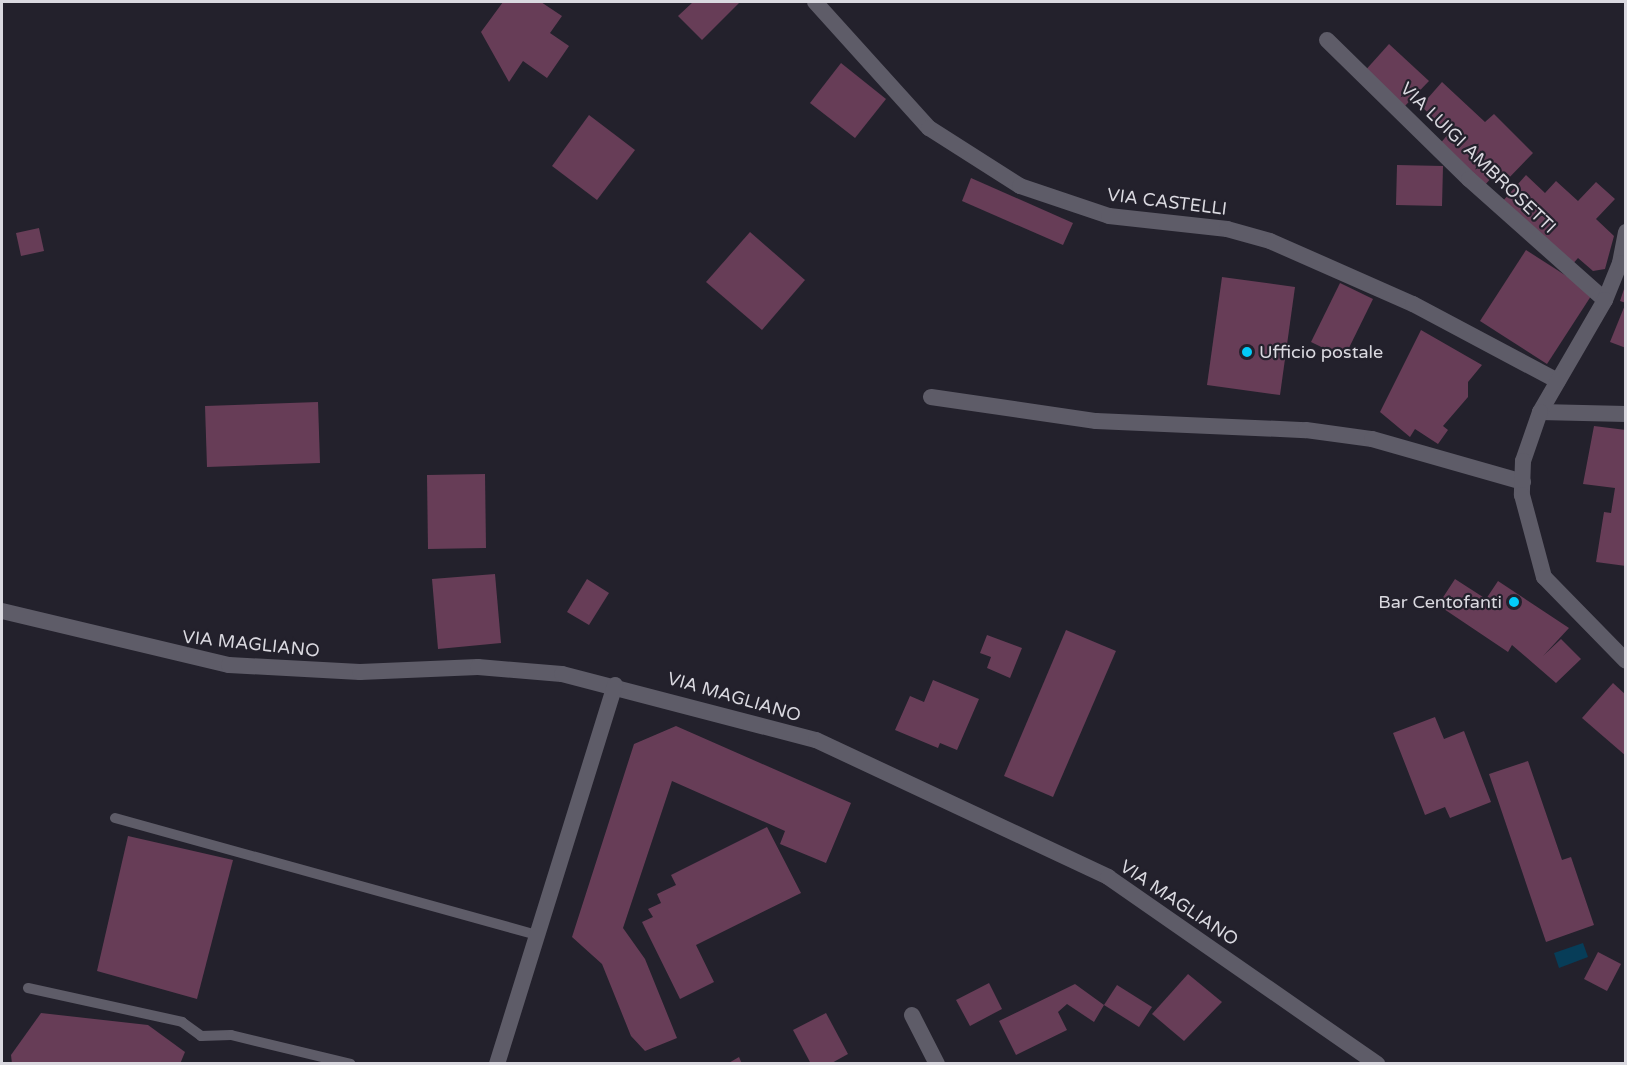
<!DOCTYPE html>
<style>
body{margin:0}
#map{position:relative;width:1627px;height:1065px;overflow:hidden;background:#23212c;font-family:"Varela Round",sans-serif}
div>[style]{position:absolute}
[style*='--x']{left:calc(var(--x)*1px);top:calc(var(--y)*1px);width:calc(var(--w)*1px);rotate:calc(var(--a)*1deg)}
.water>*{inset:0;background:#073d58}
.building>*{inset:0;background:#673d57}
.service>*{height:10px;margin:-5px;padding:0 5px;transform-origin:5px;border-radius:5px;background:#5e5c68}
.minor>*{height:16px;margin:-8px;padding:0 8px;transform-origin:8px;border-radius:8px;background:#5e5c68}
.tertiary>*{height:16px;margin:-8px;padding:0 8px;transform-origin:8px;border-radius:8px;background:#5e5c68}
.dots>*{width:16px;height:16px;translate:-50% -50%;box-sizing:border-box;border:3px solid #23212c;border-radius:50%}
span{translate:-50% -50%;white-space:nowrap;text-align:center;line-height:1.15;-webkit-text-stroke:4.5px #23212c;paint-order:stroke}
.street-label{font-size:18px;color:#dad9e0}
.poi-label{font-size:18px;color:#dad9e0}
.left{translate:0 -50%;text-align:left}
.right{translate:-100% -50%;text-align:right}
.frame{position:absolute;inset:0;border:3px solid #dad9e0;pointer-events:none}
</style>
<div id="map">
<div class="water">
<i style="clip-path:polygon(1583px 943px,1588px 957px,1559px 968px,1554px 953px)"></i>
</div>
<div class="building">
<i style="clip-path:polygon(503px 2px,541px 2px,562px 16px,550px 33px,569px 46px,547px 78px,523px 61px,509px 82px,481px 32px)"></i>
<i style="clip-path:polygon(693px 2px,740px 2px,702px 40px,678px 16px)"></i>
<i style="clip-path:polygon(1389px 44px,1429px 81px,1402px 109px,1363px 73px)"></i>
<i style="clip-path:polygon(841px 63px,886px 99px,855px 138px,810px 103px)"></i>
<i style="clip-path:polygon(1442px 82px,1485px 122px,1494px 114px,1533px 153px,1504px 183px,1495px 174px,1483px 187px,1439px 145px,1449px 133px,1421px 106px)"></i>
<i style="clip-path:polygon(589px 115px,635px 150px,597px 200px,552px 166px)"></i>
<i style="clip-path:polygon(1397px 165px,1443px 166px,1442px 206px,1396px 205px)"></i>
<i style="clip-path:polygon(1526px 175px,1545px 193px,1556px 181px,1578px 201px,1596px 182px,1615px 199px,1596px 219px,1614px 236px,1605px 269px,1593px 271px,1578px 258px,1571px 266px,1502px 202px)"></i>
<i style="clip-path:polygon(971px 178px,1073px 223px,1063px 245px,962px 201px)"></i>
<i style="clip-path:polygon(39px 228px,44px 251px,21px 256px,16px 233px)"></i>
<i style="clip-path:polygon(750px 232px,805px 280px,762px 330px,706px 282px)"></i>
<i style="clip-path:polygon(1526px 250px,1593px 293px,1547px 364px,1480px 321px)"></i>
<i style="clip-path:polygon(1222px 277px,1295px 287px,1280px 395px,1207px 385px)"></i>
<i style="clip-path:polygon(1340px 283px,1373px 299px,1344px 358px,1311px 342px)"></i>
<i style="clip-path:polygon(1625px 286px,1626px 286px,1626px 303px,1620px 301px)"></i>
<i style="clip-path:polygon(1625px 305px,1626px 305px,1626px 348px,1610px 342px)"></i>
<i style="clip-path:polygon(1421px 330px,1482px 365px,1468px 382px,1468px 397px,1443px 426px,1448px 430px,1438px 444px,1415px 429px,1410px 437px,1380px 412px)"></i>
<i style="clip-path:polygon(318px 402px,320px 463px,207px 467px,205px 406px)"></i>
<i style="clip-path:polygon(1594px 426px,1626px 430px,1626px 566px,1596px 562px,1604px 512px,1611px 513px,1615px 488px,1583px 484px)"></i>
<i style="clip-path:polygon(485px 474px,486px 548px,428px 549px,427px 475px)"></i>
<i style="clip-path:polygon(495px 574px,501px 643px,438px 649px,432px 579px)"></i>
<i style="clip-path:polygon(587px 579px,609px 593px,589px 625px,567px 612px)"></i>
<i style="clip-path:polygon(1455px 579px,1486px 599px,1498px 581px,1569px 628px,1543px 656px,1561px 639px,1581px 659px,1556px 683px,1512px 645px,1508px 652px,1438px 605px)"></i>
<i style="clip-path:polygon(1066px 630px,1116px 651px,1053px 797px,1004px 776px)"></i>
<i style="clip-path:polygon(987px 635px,1022px 648px,1010px 678px,987px 668px,991px 657px,980px 653px)"></i>
<i style="clip-path:polygon(933px 680px,979px 699px,957px 750px,940px 743px,938px 748px,895px 730px,910px 696px,924px 702px)"></i>
<i style="clip-path:polygon(1613px 683px,1626px 695px,1626px 756px,1582px 718px)"></i>
<i style="clip-path:polygon(1435px 717px,1444px 739px,1464px 731px,1491px 802px,1450px 818px,1445px 807px,1425px 815px,1393px 733px)"></i>
<i style="clip-path:polygon(676px 726px,851px 803px,826px 863px,780px 844px,785px 831px,672px 781px,623px 928px,645px 959px,677px 1038px,645px 1051px,631px 1036px,602px 964px,572px 937px,634px 744px)"></i>
<i style="clip-path:polygon(1528px 761px,1562px 860px,1571px 857px,1594px 925px,1546px 942px,1489px 774px)"></i>
<i style="clip-path:polygon(767px 827px,801px 893px,696px 945px,714px 982px,680px 999px,642px 922px,653px 917px,648px 909px,661px 903px,657px 894px,676px 885px,671px 875px)"></i>
<i style="clip-path:polygon(128px 836px,233px 860px,197px 999px,97px 971px)"></i>
<i style="clip-path:polygon(1598px 952px,1621px 964px,1607px 991px,1584px 979px)"></i>
<i style="clip-path:polygon(1188px 974px,1222px 1002px,1184px 1041px,1152px 1014px)"></i>
<i style="clip-path:polygon(989px 983px,1002px 1009px,970px 1026px,956px 1000px)"></i>
<i style="clip-path:polygon(1075px 984px,1104px 1005px,1094px 1022px,1067px 1004px,1058px 1012px,1067px 1030px,1016px 1055px,999px 1021px)"></i>
<i style="clip-path:polygon(1117px 985px,1152px 1007px,1139px 1027px,1104px 1005px)"></i>
<i style="clip-path:polygon(41px 1013px,148px 1025px,185px 1052px,180px 1064px,12px 1064px,11px 1055px)"></i>
<i style="clip-path:polygon(826px 1013px,848px 1054px,830px 1064px,811px 1064px,793px 1030px)"></i>
<i style="clip-path:polygon(739px 1057px,742px 1064px,727px 1064px)"></i>
</div>
<div class="service">
<i style="--x:115;--y:818;--w:434;--a:15.5"></i>
<i style="--x:28;--y:988;--w:158;--a:12.4"></i>
<i style="--x:182;--y:1022;--w:24;--a:36"></i>
<i style="--x:201;--y:1036;--w:30;--a:-2"></i>
<i style="--x:231;--y:1035;--w:123;--a:13.6"></i>
</div>
<div class="minor">
<i style="--x:815;--y:2;--w:170;--a:47.9"></i>
<i style="--x:929;--y:128;--w:108;--a:32.5"></i>
<i style="--x:1020;--y:186;--w:94;--a:18.6"></i>
<i style="--x:1109;--y:216;--w:119;--a:6.3"></i>
<i style="--x:1227;--y:229;--w:45;--a:15.6"></i>
<i style="--x:1270;--y:241;--w:156;--a:23.8"></i>
<i style="--x:1413;--y:304;--w:164;--a:28"></i>
<i style="--x:1327;--y:40;--w:199;--a:44.4"></i>
<i style="--x:1469;--y:179;--w:182;--a:41.7"></i>
<i style="--x:931;--y:397;--w:167;--a:8.3"></i>
<i style="--x:1096;--y:421;--w:210;--a:2.5"></i>
<i style="--x:1306;--y:430;--w:67;--a:7.8"></i>
<i style="--x:1372;--y:439;--w:157;--a:15.9"></i>
<i style="--x:1540;--y:412;--w:86;--a:1.3"></i>
<i style="--x:2;--y:611;--w:233;--a:13.4"></i>
<i style="--x:229;--y:665;--w:131;--a:3.1"></i>
<i style="--x:360;--y:672;--w:118;--a:-2.4"></i>
<i style="--x:478;--y:667;--w:84;--a:4.8"></i>
<i style="--x:562;--y:674;--w:262;--a:14.6"></i>
<i style="--x:816;--y:740;--w:323;--a:25.1"></i>
<i style="--x:1108;--y:877;--w:328;--a:34.8"></i>
<i style="--x:912;--y:1015;--w:55;--a:63"></i>
<i style="--x:497;--y:1064;--w:397;--a:-72.7"></i>
</div>
<div class="tertiary">
<i style="--x:1626;--y:232;--w:32;--a:101"></i>
<i style="--x:1620;--y:263;--w:40;--a:112"></i>
<i style="--x:1605;--y:300;--w:129;--a:120.1"></i>
<i style="--x:1540;--y:412;--w:52;--a:109.1"></i>
<i style="--x:1523;--y:461;--w:34;--a:92"></i>
<i style="--x:1522;--y:495;--w:85;--a:75"></i>
<i style="--x:1544;--y:577;--w:117;--a:45.7"></i>
</div>
<div class="dots">
<i style="left:1247px;top:352px;background:#03cbf9"></i>
<i style="left:1514px;top:602px;background:#03cbf9"></i>
</div>
<div class="street-label">
<span style="left:1478px;top:158px;rotate:44deg">VIA LUIGI AMBROSETTI</span>
<span style="left:1167px;top:202px;rotate:7deg">VIA CASTELLI</span>
<span style="left:251px;top:644px;rotate:6deg">VIA MAGLIANO</span>
<span style="left:734px;top:697px;rotate:16deg">VIA MAGLIANO</span>
<span style="left:1179px;top:903px;rotate:34deg">VIA MAGLIANO</span>
</div>
<div class="poi-label">
<span class="left" style="left:1259px;top:352px">Ufficio postale</span>
<span class="right" style="left:1502px;top:602px">Bar Centofanti</span>
</div>
<div class="frame"></div>
</div>
